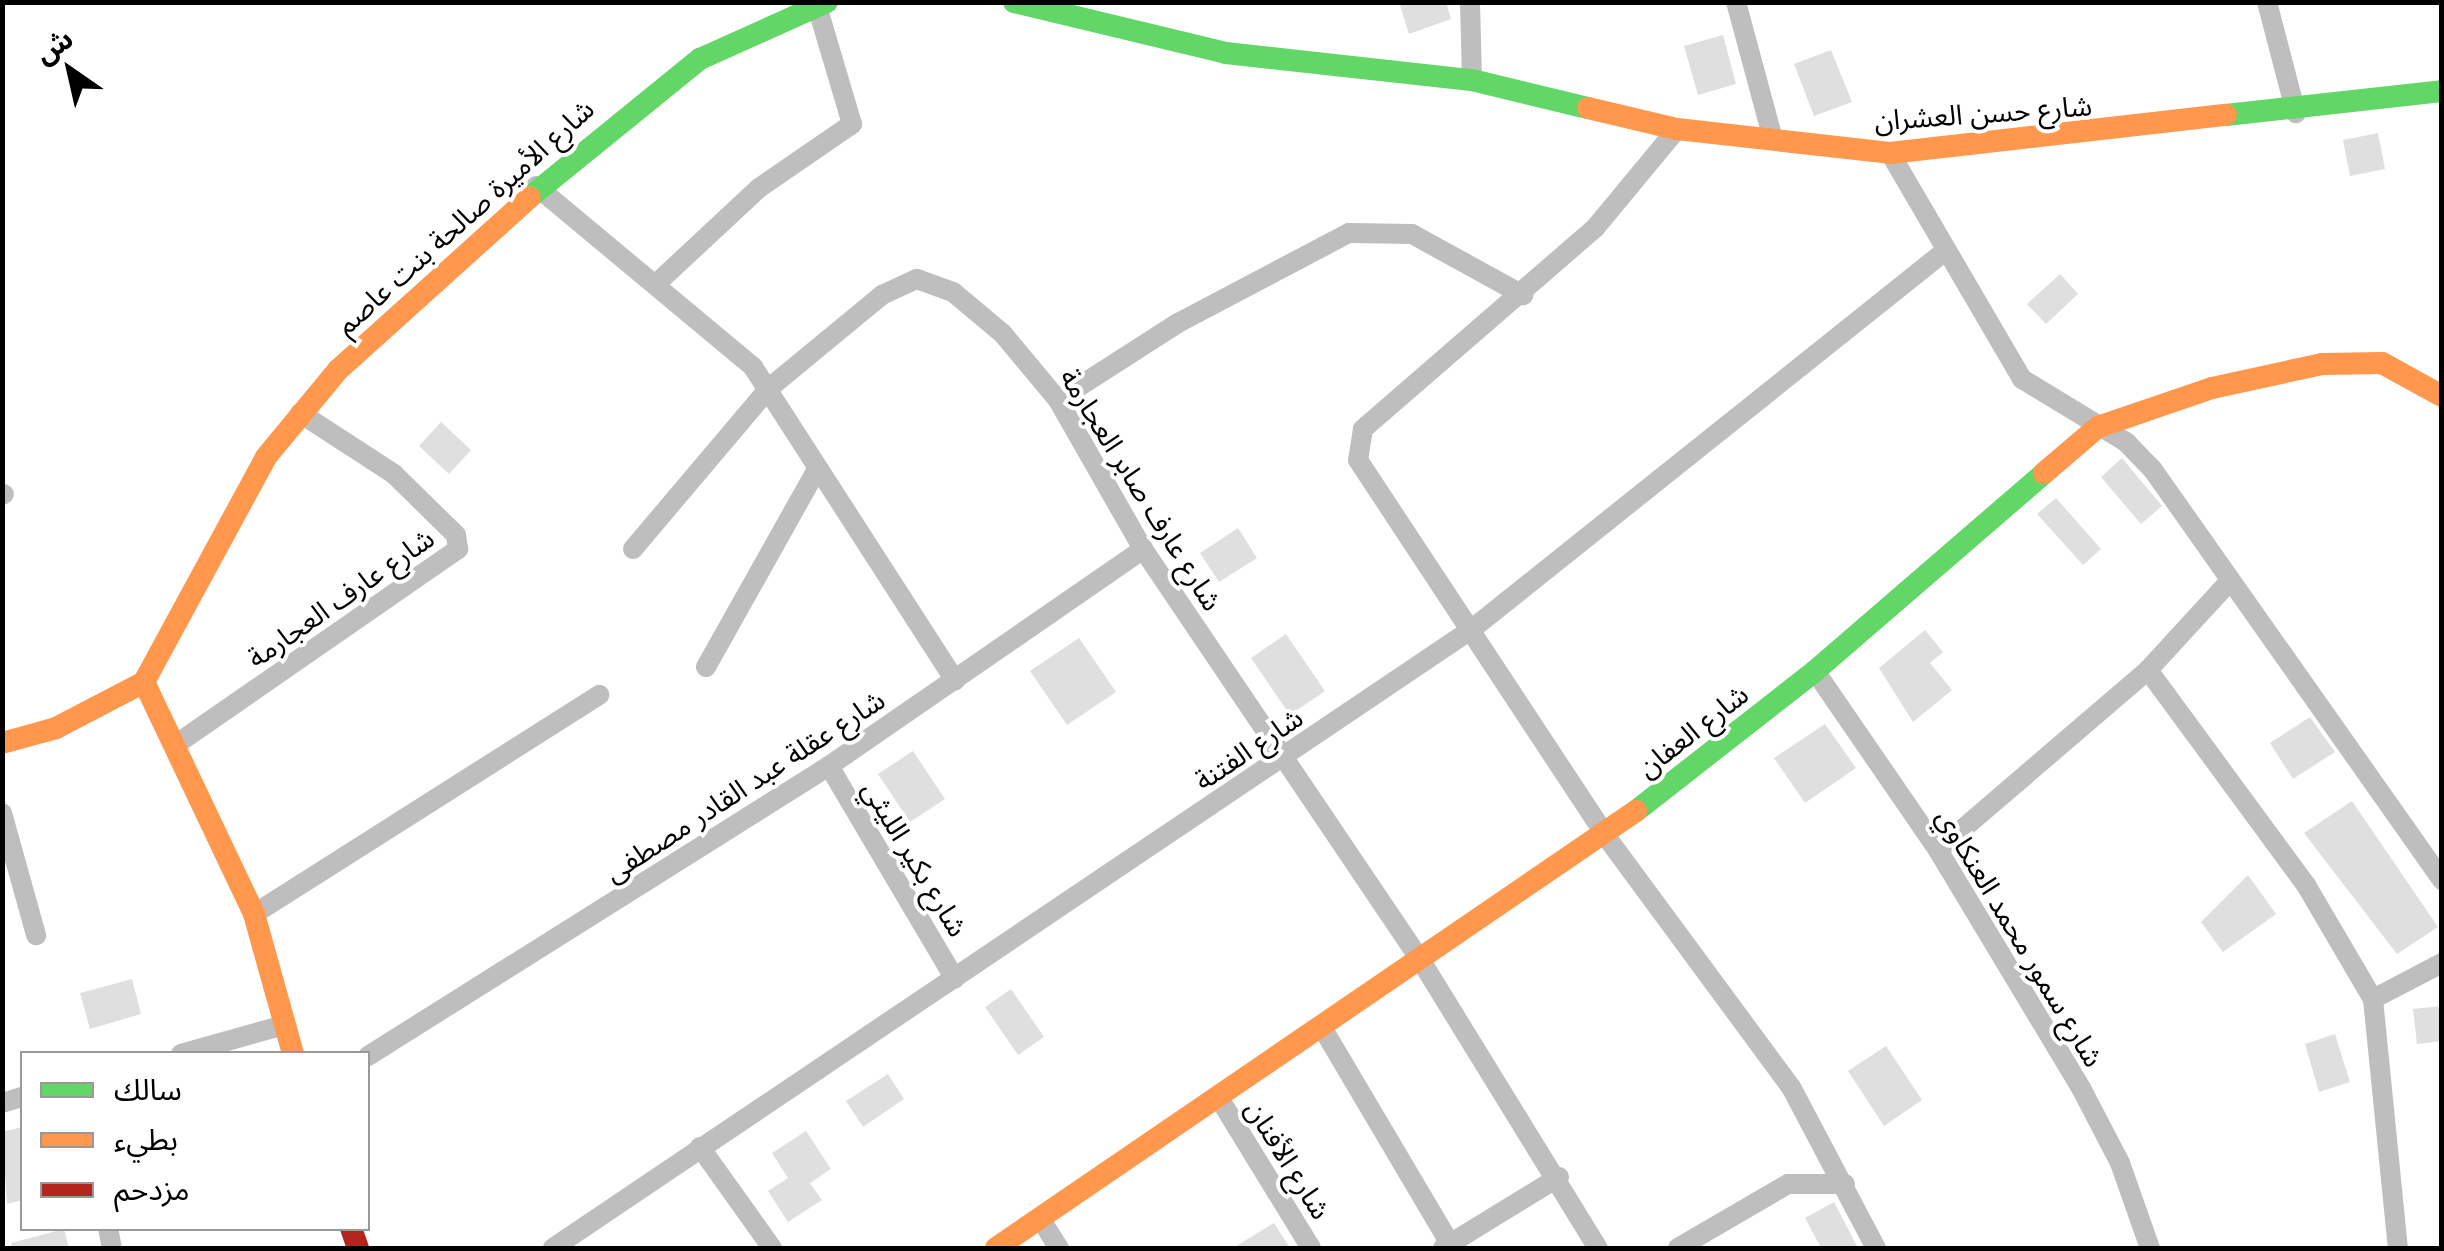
<!DOCTYPE html>
<meta charset="utf-8">
<style>
body{margin:0}
#map{position:relative;width:2444px;height:1251px;overflow:hidden;background:#fff;font-family:Lato,"Noto Sans Arabic",sans-serif}
div>[style]{position:absolute}
[style*='--x']{left:calc(var(--x)*1px);top:calc(var(--y)*1px);width:calc(var(--w)*1px);rotate:calc(var(--a)*1deg)}
.building>*{inset:0;background:#dfdfdf}
.street>*{height:20px;margin:-10px;padding:0 10px;transform-origin:10px;border-radius:10px;background:#bebebe}
.fast>*{height:22px;margin:-11px;padding:0 11px;transform-origin:11px;border-radius:11px;background:#63d668}
.slow>*{height:22px;margin:-11px;padding:0 11px;transform-origin:11px;border-radius:11px;background:#ff974d}
.jam>*{height:22px;margin:-11px;padding:0 11px;transform-origin:11px;border-radius:11px;background:#b3261e}
span{translate:-50% -50%;white-space:nowrap;text-align:center;line-height:1.15;-webkit-text-stroke:8px #fff;paint-order:stroke}
.street-label{font-size:28px;color:#000}
.frame{position:absolute;inset:0;border:5px solid #000;pointer-events:none}
.legend{position:absolute;left:20px;top:1051px;width:350px;height:180px;box-sizing:border-box;background:#fff;border:2px solid #999;margin:0;padding:12px 18px;list-style:none;font-size:30px;color:#000}
.legend li{display:flex;align-items:center;gap:20px;height:50px}
.legend b{width:50px;border:2px solid #999}
.north{position:absolute;left:20px;top:20px;width:100px;height:100px;-webkit-text-stroke:8px #fff;paint-order:stroke;rotate:326deg;font-size:28px;font-weight:700;line-height:40px;text-align:center;color:#000}
.north::after{content:'';display:block;margin:auto;width:35px;height:45px;background:#000;clip-path:polygon(50% 0,100% 100%,50% 72%,0 100%)}
</style>
<div id="map">
<div class="building">
<i style="clip-path:polygon(1399px 2px,1446px 2px,1451px 19px,1409px 34px)"></i>
<i style="clip-path:polygon(1723px 35px,1736px 84px,1698px 95px,1684px 46px)"></i>
<i style="clip-path:polygon(1831px 50px,1852px 102px,1814px 116px,1794px 64px)"></i>
<i style="clip-path:polygon(2378px 133px,2385px 169px,2350px 176px,2343px 140px)"></i>
<i style="clip-path:polygon(2060px 274px,2078px 294px,2046px 324px,2027px 304px)"></i>
<i style="clip-path:polygon(441px 422px,471px 450px,449px 474px,419px 446px)"></i>
<i style="clip-path:polygon(2122px 458px,2162px 506px,2141px 524px,2101px 477px)"></i>
<i style="clip-path:polygon(2056px 498px,2101px 549px,2083px 565px,2037px 514px)"></i>
<i style="clip-path:polygon(1238px 528px,1257px 558px,1219px 582px,1200px 553px)"></i>
<i style="clip-path:polygon(1925px 630px,1943px 652px,1930px 663px,1952px 690px,1913px 722px,1879px 668px)"></i>
<i style="clip-path:polygon(1286px 634px,1325px 691px,1290px 715px,1251px 658px)"></i>
<i style="clip-path:polygon(1079px 638px,1116px 692px,1067px 725px,1030px 671px)"></i>
<i style="clip-path:polygon(2310px 717px,2335px 752px,2293px 779px,2270px 743px)"></i>
<i style="clip-path:polygon(1825px 724px,1856px 768px,1805px 803px,1774px 758px)"></i>
<i style="clip-path:polygon(913px 751px,945px 799px,910px 822px,878px 774px)"></i>
<i style="clip-path:polygon(2352px 801px,2438px 927px,2397px 954px,2304px 833px)"></i>
<i style="clip-path:polygon(2248px 875px,2276px 914px,2223px 952px,2201px 922px)"></i>
<i style="clip-path:polygon(132px 979px,141px 1014px,90px 1029px,80px 993px)"></i>
<i style="clip-path:polygon(1011px 989px,1044px 1037px,1018px 1055px,985px 1007px)"></i>
<i style="clip-path:polygon(2442px 1006px,2442px 1041px,2417px 1044px,2413px 1009px)"></i>
<i style="clip-path:polygon(2335px 1034px,2350px 1082px,2319px 1092px,2305px 1044px)"></i>
<i style="clip-path:polygon(1886px 1046px,1922px 1100px,1884px 1126px,1848px 1071px)"></i>
<i style="clip-path:polygon(888px 1074px,904px 1099px,863px 1127px,846px 1101px)"></i>
<i style="clip-path:polygon(22px 1127px,22px 1200px,7px 1204px,2px 1132px)"></i>
<i style="clip-path:polygon(806px 1131px,831px 1169px,810px 1183px,822px 1200px,788px 1222px,768px 1191px,788px 1178px,772px 1153px)"></i>
<i style="clip-path:polygon(1834px 1202px,1858px 1248px,1821px 1248px,1805px 1218px)"></i>
<i style="clip-path:polygon(1274px 1223px,1290px 1248px,1233px 1248px)"></i>
<i style="clip-path:polygon(64px 1229px,69px 1248px,12px 1248px,11px 1243px)"></i>
</div>
<div class="street">
<i style="--x:1470;--y:2;--w:78;--a:88.5"></i>
<i style="--x:1736;--y:2;--w:142;--a:74.9"></i>
<i style="--x:2267;--y:2;--w:115;--a:75.4"></i>
<i style="--x:1677;--y:129;--w:129;--a:129.6"></i>
<i style="--x:1595;--y:228;--w:307;--a:139.1"></i>
<i style="--x:1363;--y:429;--w:31;--a:99"></i>
<i style="--x:1358;--y:460;--w:449;--a:56.6"></i>
<i style="--x:1605;--y:835;--w:313;--a:53.6"></i>
<i style="--x:1791;--y:1087;--w:182;--a:62.2"></i>
<i style="--x:1890;--y:153;--w:262;--a:59.7"></i>
<i style="--x:2022;--y:379;--w:122;--a:31.2"></i>
<i style="--x:2126;--y:442;--w:39;--a:46"></i>
<i style="--x:2153;--y:470;--w:502;--a:54.82"></i>
<i style="--x:536;--y:186;--w:283;--a:39.8"></i>
<i style="--x:753;--y:367;--w:373;--a:57.2"></i>
<i style="--x:656;--y:284;--w:141;--a:-43"></i>
<i style="--x:759;--y:188;--w:113;--a:-34.5"></i>
<i style="--x:852;--y:124;--w:123;--a:-106.5"></i>
<i style="--x:1058;--y:400;--w:143;--a:-32.7"></i>
<i style="--x:1178;--y:323;--w:193;--a:-27.8"></i>
<i style="--x:1349;--y:233;--w:63;--a:0.9"></i>
<i style="--x:1412;--y:234;--w:127;--a:28.8"></i>
<i style="--x:2;--y:495;--w:2;--a:-27"></i>
<i style="--x:633;--y:549;--w:209;--a:-49.8"></i>
<i style="--x:768;--y:389;--w:148;--a:-39.5"></i>
<i style="--x:882;--y:295;--w:38;--a:-25"></i>
<i style="--x:917;--y:279;--w:38;--a:20"></i>
<i style="--x:953;--y:292;--w:65;--a:40"></i>
<i style="--x:1003;--y:334;--w:86;--a:50.2"></i>
<i style="--x:1058;--y:400;--w:172;--a:60.3"></i>
<i style="--x:1143;--y:549;--w:501;--a:55.99"></i>
<i style="--x:1423;--y:964;--w:334;--a:58.4"></i>
<i style="--x:706;--y:667;--w:227;--a:-60.7"></i>
<i style="--x:2148;--y:670;--w:267;--a:53.7"></i>
<i style="--x:2306;--y:885;--w:132;--a:59.6"></i>
<i style="--x:2373;--y:999;--w:250;--a:84.3"></i>
<i style="--x:1815;--y:671;--w:217;--a:55.5"></i>
<i style="--x:1938;--y:850;--w:278;--a:59"></i>
<i style="--x:2081;--y:1088;--w:85;--a:62.5"></i>
<i style="--x:2120;--y:1163;--w:90;--a:70.6"></i>
<i style="--x:178;--y:743;--w:341;--a:-34.7"></i>
<i style="--x:458;--y:549;--w:14;--a:-98"></i>
<i style="--x:456;--y:535;--w:87;--a:-135.5"></i>
<i style="--x:394;--y:474;--w:112;--a:-147"></i>
<i style="--x:829;--y:766;--w:247;--a:59.4"></i>
<i style="--x:2;--y:813;--w:127;--a:74.4"></i>
<i style="--x:1938;--y:850;--w:277;--a:-40.6"></i>
<i style="--x:2148;--y:670;--w:117;--a:-47.4"></i>
<i style="--x:254;--y:914;--w:409;--a:-32.4"></i>
<i style="--x:2373;--y:999;--w:78;--a:-27.6"></i>
<i style="--x:1323;--y:1029;--w:250;--a:59.4"></i>
<i style="--x:181;--y:1054;--w:107;--a:-15.7"></i>
<i style="--x:368;--y:1056;--w:545;--a:-32.17"></i>
<i style="--x:829;--y:766;--w:382;--a:-34.6"></i>
<i style="--x:1219;--y:1098;--w:176;--a:58.5"></i>
<i style="--x:2;--y:1103;--w:21;--a:-17"></i>
<i style="--x:700;--y:1147;--w:124;--a:54.5"></i>
<i style="--x:1040;--y:1218;--w:36;--a:58"></i>
<i style="--x:108;--y:1228;--w:20;--a:79"></i>
<i style="--x:553;--y:1248;--w:1108;--a:-33.96"></i>
<i style="--x:1472;--y:629;--w:604;--a:-38.62"></i>
<i style="--x:1443;--y:1248;--w:136;--a:-31.5"></i>
<i style="--x:1678;--y:1248;--w:127;--a:-30.2"></i>
<i style="--x:1788;--y:1184;--w:57;--a:0"></i>
</div>
<div class="fast">
<i style="--x:1014;--y:2;--w:218;--a:13.5"></i>
<i style="--x:1226;--y:53;--w:247;--a:6.3"></i>
<i style="--x:1472;--y:80;--w:119;--a:13.6"></i>
<i style="--x:2226;--y:115;--w:217;--a:-6.3"></i>
<i style="--x:530;--y:197;--w:219;--a:-39.1"></i>
<i style="--x:700;--y:59;--w:139;--a:-24.2"></i>
<i style="--x:1636;--y:811;--w:227;--a:-38"></i>
<i style="--x:1815;--y:671;--w:303;--a:-40.8"></i>
</div>
<div class="slow">
<i style="--x:1588;--y:108;--w:91;--a:13.3"></i>
<i style="--x:1677;--y:129;--w:214;--a:6.4"></i>
<i style="--x:1890;--y:153;--w:338;--a:-6.5"></i>
<i style="--x:2044;--y:473;--w:71;--a:-40.4"></i>
<i style="--x:2098;--y:427;--w:120;--a:-18.9"></i>
<i style="--x:2212;--y:388;--w:113;--a:-12.3"></i>
<i style="--x:2322;--y:364;--w:60;--a:-1"></i>
<i style="--x:2382;--y:363;--w:68;--a:28.8"></i>
<i style="--x:144;--y:682;--w:257;--a:64.6"></i>
<i style="--x:254;--y:914;--w:145;--a:74.4"></i>
<i style="--x:2;--y:743;--w:56;--a:-15.5"></i>
<i style="--x:56;--y:728;--w:99;--a:-27.6"></i>
<i style="--x:144;--y:682;--w:256;--a:-61.5"></i>
<i style="--x:266;--y:457;--w:113;--a:-50.4"></i>
<i style="--x:338;--y:370;--w:258;--a:-42"></i>
<i style="--x:996;--y:1248;--w:775;--a:-34.33"></i>
</div>
<div class="jam">
<i style="--x:351;--y:1228;--w:21;--a:71"></i>
</div>
<div class="street-label">
<span style="left:1983px;top:112px;rotate:-4deg">شارع حسن العشران</span>
<span style="left:464px;top:216px;rotate:-42deg">شارع الأميرة صالحة بنت عاصم</span>
<span style="left:1142px;top:489px;rotate:58deg">شارع عارف صابر العجارمة</span>
<span style="left:340px;top:597px;rotate:-35deg">شارع عارف العجارمة</span>
<span style="left:1692px;top:730px;rotate:-38deg">شارع العفان</span>
<span style="left:1248px;top:748px;rotate:-34deg">شارع الفتنة</span>
<span style="left:744px;top:785px;rotate:-33deg">شارع عقلة عبد القادر مصطفى</span>
<span style="left:916px;top:858px;rotate:59deg">شارع بكير الليثي</span>
<span style="left:2021px;top:937px;rotate:59deg">شارع سمور محمد العنكاوي</span>
<span style="left:1289px;top:1159px;rotate:58deg">شارع الأفنان</span>
</div>
<div class="frame"></div>
<ul class="legend">
<li><b style="height:12px;background:#63d668"></b>سالك</li>
<li><b style="height:12px;background:#ff974d"></b>بطيء</li>
<li><b style="height:12px;background:#b3261e"></b>مزدحم</li>
</ul>
<div class="north">ش</div>
</div>
